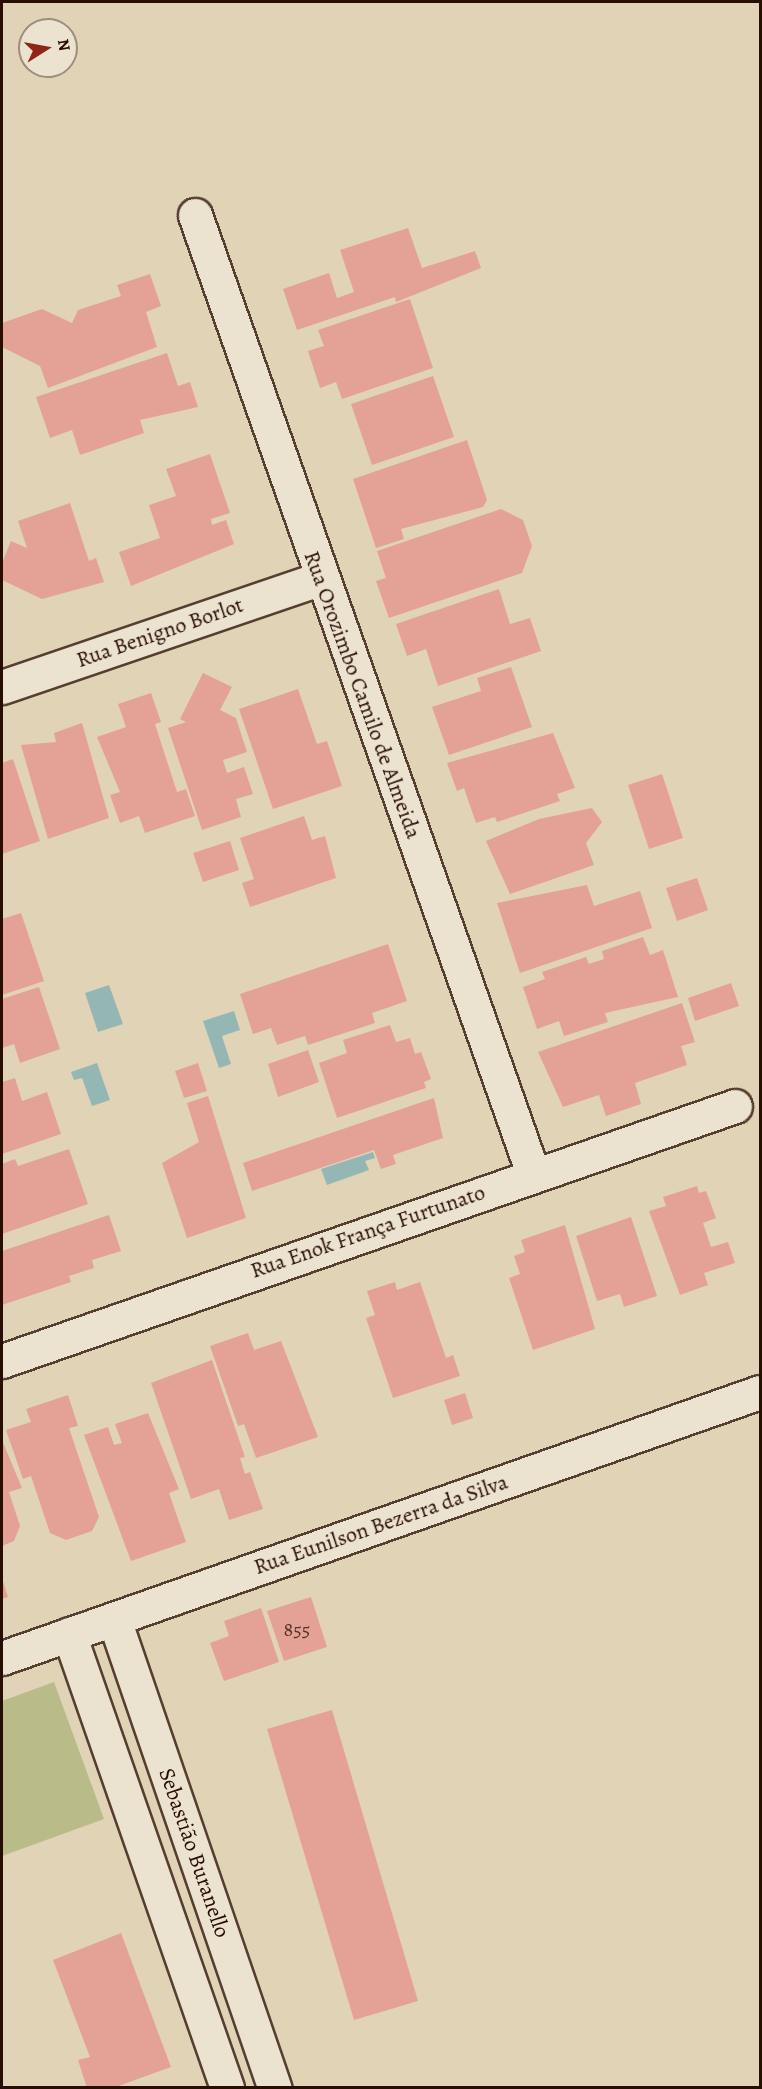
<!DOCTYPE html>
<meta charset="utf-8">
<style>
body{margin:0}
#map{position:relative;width:762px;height:2089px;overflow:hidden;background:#e1d3b6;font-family:Alegreya,serif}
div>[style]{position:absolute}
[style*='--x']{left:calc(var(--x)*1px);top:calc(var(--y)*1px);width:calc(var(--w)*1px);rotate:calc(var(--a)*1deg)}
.green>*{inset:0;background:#b9bb89}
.water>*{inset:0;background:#95b7b4}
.building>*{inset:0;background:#e4a296}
.roads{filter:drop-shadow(2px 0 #563e30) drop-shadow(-2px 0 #563e30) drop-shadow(0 2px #563e30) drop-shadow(0 -2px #563e30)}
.minor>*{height:33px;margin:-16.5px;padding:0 16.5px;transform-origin:16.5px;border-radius:16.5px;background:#ece2d0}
span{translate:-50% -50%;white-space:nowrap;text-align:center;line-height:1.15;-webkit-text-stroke:6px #ece2d0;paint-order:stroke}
.number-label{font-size:20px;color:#573228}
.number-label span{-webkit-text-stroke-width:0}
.street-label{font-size:22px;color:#280d03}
.frame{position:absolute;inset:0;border:3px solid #280d03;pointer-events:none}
.north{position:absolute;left:18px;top:18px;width:60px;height:60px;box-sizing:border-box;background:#ece2d0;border:2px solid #9e8d7e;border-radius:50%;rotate:79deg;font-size:16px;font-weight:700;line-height:24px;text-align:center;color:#280d03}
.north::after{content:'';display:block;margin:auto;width:21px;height:27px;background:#8f2418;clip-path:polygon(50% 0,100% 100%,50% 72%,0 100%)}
</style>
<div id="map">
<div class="green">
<i style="clip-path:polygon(54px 1682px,104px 1819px,2px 1856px,2px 1701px)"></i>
</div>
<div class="water">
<i style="clip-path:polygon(109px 985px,123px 1024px,98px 1032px,85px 993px)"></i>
<i style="clip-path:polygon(234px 1011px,240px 1030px,222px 1036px,231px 1064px,219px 1068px,203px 1021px)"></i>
<i style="clip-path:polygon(97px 1063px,110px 1100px,92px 1106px,82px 1078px,74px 1080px,71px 1072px)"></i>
<i style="clip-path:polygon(373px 1152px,375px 1158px,365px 1161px,369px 1170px,327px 1185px,321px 1169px)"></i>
</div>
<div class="building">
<i style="clip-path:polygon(408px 228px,422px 268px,475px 251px,481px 268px,396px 302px,395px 297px,297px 330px,283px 289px,329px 273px,337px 298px,354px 292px,340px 250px)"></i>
<i style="clip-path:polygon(150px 274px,161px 306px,146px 312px,157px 347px,48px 388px,40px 366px,2px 347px,2px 323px,42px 309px,72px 323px,78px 310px,121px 296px,117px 285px)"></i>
<i style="clip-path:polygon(410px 299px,433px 368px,342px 399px,336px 382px,320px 388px,308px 351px,324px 346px,318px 330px)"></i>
<i style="clip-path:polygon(167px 353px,178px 386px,190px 382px,198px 407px,140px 420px,144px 433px,80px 455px,72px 430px,50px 438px,36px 397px)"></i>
<i style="clip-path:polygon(433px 376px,454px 437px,372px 465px,351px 404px)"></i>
<i style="clip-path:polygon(467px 440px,487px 500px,483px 507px,401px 529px,404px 539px,376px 548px,353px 479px)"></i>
<i style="clip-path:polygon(210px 454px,230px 513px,211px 519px,212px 525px,226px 520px,234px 544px,131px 586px,119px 552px,160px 538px,149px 505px,176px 496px,166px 469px)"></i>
<i style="clip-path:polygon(70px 503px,89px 561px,96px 558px,104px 582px,42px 599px,2px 580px,2px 563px,11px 541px,27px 548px,18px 521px)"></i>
<i style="clip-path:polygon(501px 509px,523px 520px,532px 546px,522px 573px,389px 618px,376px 581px,386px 578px,377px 551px)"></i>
<i style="clip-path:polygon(499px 589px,510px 624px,530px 618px,541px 651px,438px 686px,426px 649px,407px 656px,396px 624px)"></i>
<i style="clip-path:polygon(511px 667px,532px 727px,449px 755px,432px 707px,481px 691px,477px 678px)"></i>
<i style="clip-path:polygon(203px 673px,232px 687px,220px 710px,236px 718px,247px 752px,223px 760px,227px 773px,244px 767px,253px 794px,236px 799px,241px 817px,202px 830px,168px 728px,186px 722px,180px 719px)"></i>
<i style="clip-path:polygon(298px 689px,317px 744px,327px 741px,342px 786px,273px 809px,239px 709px)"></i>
<i style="clip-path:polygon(151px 693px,161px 722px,155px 724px,177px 792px,186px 789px,195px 816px,145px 833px,139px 816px,120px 823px,110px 795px,120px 792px,97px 737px,126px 727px,118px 704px)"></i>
<i style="clip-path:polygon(82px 723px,109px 818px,48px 839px,21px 745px,56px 742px,54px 733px)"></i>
<i style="clip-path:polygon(553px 733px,575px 788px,557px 794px,560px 801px,497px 822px,495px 817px,476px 823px,464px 788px,457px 791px,447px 763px)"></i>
<i style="clip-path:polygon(13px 759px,40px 841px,2px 854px,2px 763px)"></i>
<i style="clip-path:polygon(662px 774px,683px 838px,649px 849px,628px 785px)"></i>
<i style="clip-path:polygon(592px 808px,602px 822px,586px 843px,594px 865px,510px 894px,486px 841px,539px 819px)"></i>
<i style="clip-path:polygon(304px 816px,312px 840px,325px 836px,336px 878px,250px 907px,242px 883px,254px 879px,240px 838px)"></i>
<i style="clip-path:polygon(230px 841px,239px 870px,203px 882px,193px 853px)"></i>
<i style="clip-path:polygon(697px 878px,708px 910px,677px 921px,666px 888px)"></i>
<i style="clip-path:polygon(587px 885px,594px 906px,640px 891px,652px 928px,520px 973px,497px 903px)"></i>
<i style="clip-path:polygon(21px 913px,44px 981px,2px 995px,2px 919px)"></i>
<i style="clip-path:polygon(643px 937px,650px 955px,663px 950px,678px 997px,605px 1013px,608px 1022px,564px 1036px,559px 1021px,537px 1029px,523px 987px,545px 979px,542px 972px,586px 957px,589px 964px,604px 959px,602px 951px)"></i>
<i style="clip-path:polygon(388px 944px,407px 1001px,372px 1013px,375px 1023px,308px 1045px,305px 1036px,277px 1045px,271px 1028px,253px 1034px,240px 994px)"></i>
<i style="clip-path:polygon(731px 983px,739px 1006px,695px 1021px,688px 998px)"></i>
<i style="clip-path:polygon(39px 987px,60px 1049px,20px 1063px,14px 1044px,2px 1048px,2px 999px)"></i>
<i style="clip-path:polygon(682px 1003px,695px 1042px,681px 1046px,687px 1065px,635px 1083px,641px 1104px,606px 1116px,599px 1095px,563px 1107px,538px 1052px)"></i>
<i style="clip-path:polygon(390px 1025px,396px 1042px,410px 1038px,415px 1054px,421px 1052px,431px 1079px,424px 1082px,426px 1088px,337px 1118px,319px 1063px,347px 1053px,343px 1040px)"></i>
<i style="clip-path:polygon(308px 1050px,319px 1082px,278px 1097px,268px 1064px)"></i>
<i style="clip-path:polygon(198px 1063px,207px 1091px,184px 1098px,175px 1071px)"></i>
<i style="clip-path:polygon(15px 1078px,22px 1101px,47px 1092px,61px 1134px,2px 1154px,2px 1082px)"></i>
<i style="clip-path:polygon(208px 1096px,246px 1218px,187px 1238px,162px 1163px,199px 1142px,187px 1103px)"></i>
<i style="clip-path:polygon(434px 1098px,443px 1138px,393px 1155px,396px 1164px,381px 1169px,374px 1150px,252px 1191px,243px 1163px)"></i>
<i style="clip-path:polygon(69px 1149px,88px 1204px,2px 1234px,2px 1164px,15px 1159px,18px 1166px)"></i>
<i style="clip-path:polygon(697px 1186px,699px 1193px,706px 1191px,716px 1218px,703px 1223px,711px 1247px,728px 1242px,735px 1263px,704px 1273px,708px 1285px,680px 1295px,649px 1211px,666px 1206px,663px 1197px)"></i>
<i style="clip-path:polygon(109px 1215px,121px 1251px,92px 1260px,94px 1268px,69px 1276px,71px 1282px,2px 1305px,2px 1251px)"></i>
<i style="clip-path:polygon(631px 1217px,657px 1296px,624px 1307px,620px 1294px,597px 1301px,576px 1236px)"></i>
<i style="clip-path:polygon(565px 1225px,595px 1329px,533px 1350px,509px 1278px,520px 1274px,514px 1256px,525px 1252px,521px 1240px)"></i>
<i style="clip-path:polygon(395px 1282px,397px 1290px,420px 1282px,446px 1358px,453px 1355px,460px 1376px,393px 1398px,366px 1318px,375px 1315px,367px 1291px)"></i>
<i style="clip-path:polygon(248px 1333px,254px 1350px,281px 1341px,318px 1437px,256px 1458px,244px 1424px,238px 1426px,210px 1346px)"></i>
<i style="clip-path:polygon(212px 1360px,245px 1457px,240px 1458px,245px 1474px,250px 1472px,263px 1509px,229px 1520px,219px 1489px,191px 1499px,151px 1383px)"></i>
<i style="clip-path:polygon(465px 1393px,473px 1418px,452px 1425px,444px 1400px)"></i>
<i style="clip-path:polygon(68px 1395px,78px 1426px,69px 1428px,99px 1517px,92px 1531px,66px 1540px,50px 1533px,31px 1476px,23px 1479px,6px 1430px,31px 1422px,26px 1409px)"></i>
<i style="clip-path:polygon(148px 1413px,179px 1489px,169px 1493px,186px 1542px,131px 1561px,84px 1435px,108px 1427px,114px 1445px,122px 1443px,115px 1424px)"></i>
<i style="clip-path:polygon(2px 1440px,22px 1488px,9px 1492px,20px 1526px,14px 1541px,2px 1546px)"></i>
<i style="clip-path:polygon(2px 1578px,8px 1597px,2px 1599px)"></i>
<i style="clip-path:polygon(311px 1597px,327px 1647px,284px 1661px,267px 1611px)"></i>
<i style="clip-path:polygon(261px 1608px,279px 1662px,224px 1681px,210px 1643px,229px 1636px,224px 1621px)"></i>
<i style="clip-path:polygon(332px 1710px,418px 2001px,354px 2020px,267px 1729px)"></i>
<i style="clip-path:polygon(121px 1933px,171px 2067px,113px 2088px,87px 2088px,78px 2060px,90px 2057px,53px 1960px)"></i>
</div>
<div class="roads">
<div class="minor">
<i style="--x:195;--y:215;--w:1017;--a:70.58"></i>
<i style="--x:2;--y:687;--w:335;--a:-18.8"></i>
<i style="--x:2;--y:1361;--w:776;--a:-19.18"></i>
<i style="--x:114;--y:1619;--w:496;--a:71.1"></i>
<i style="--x:69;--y:1634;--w:481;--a:70.8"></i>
<i style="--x:2;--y:1658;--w:803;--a:-19.34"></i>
</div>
</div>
<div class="number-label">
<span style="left:297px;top:1629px">855</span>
</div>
<div class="street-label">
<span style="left:160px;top:633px;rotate:-19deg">Rua Benigno Borlot</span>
<span style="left:362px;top:695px;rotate:70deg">Rua Orozimbo Camilo de Almeida</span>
<span style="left:368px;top:1232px;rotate:-19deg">Rua Enok França Furtunato</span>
<span style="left:381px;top:1525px;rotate:-19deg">Rua Eunilson Bezerra da Silva</span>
<span style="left:194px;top:1853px;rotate:71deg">Sebastião Buranello</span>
</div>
<div class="frame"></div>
<div class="north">N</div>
</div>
